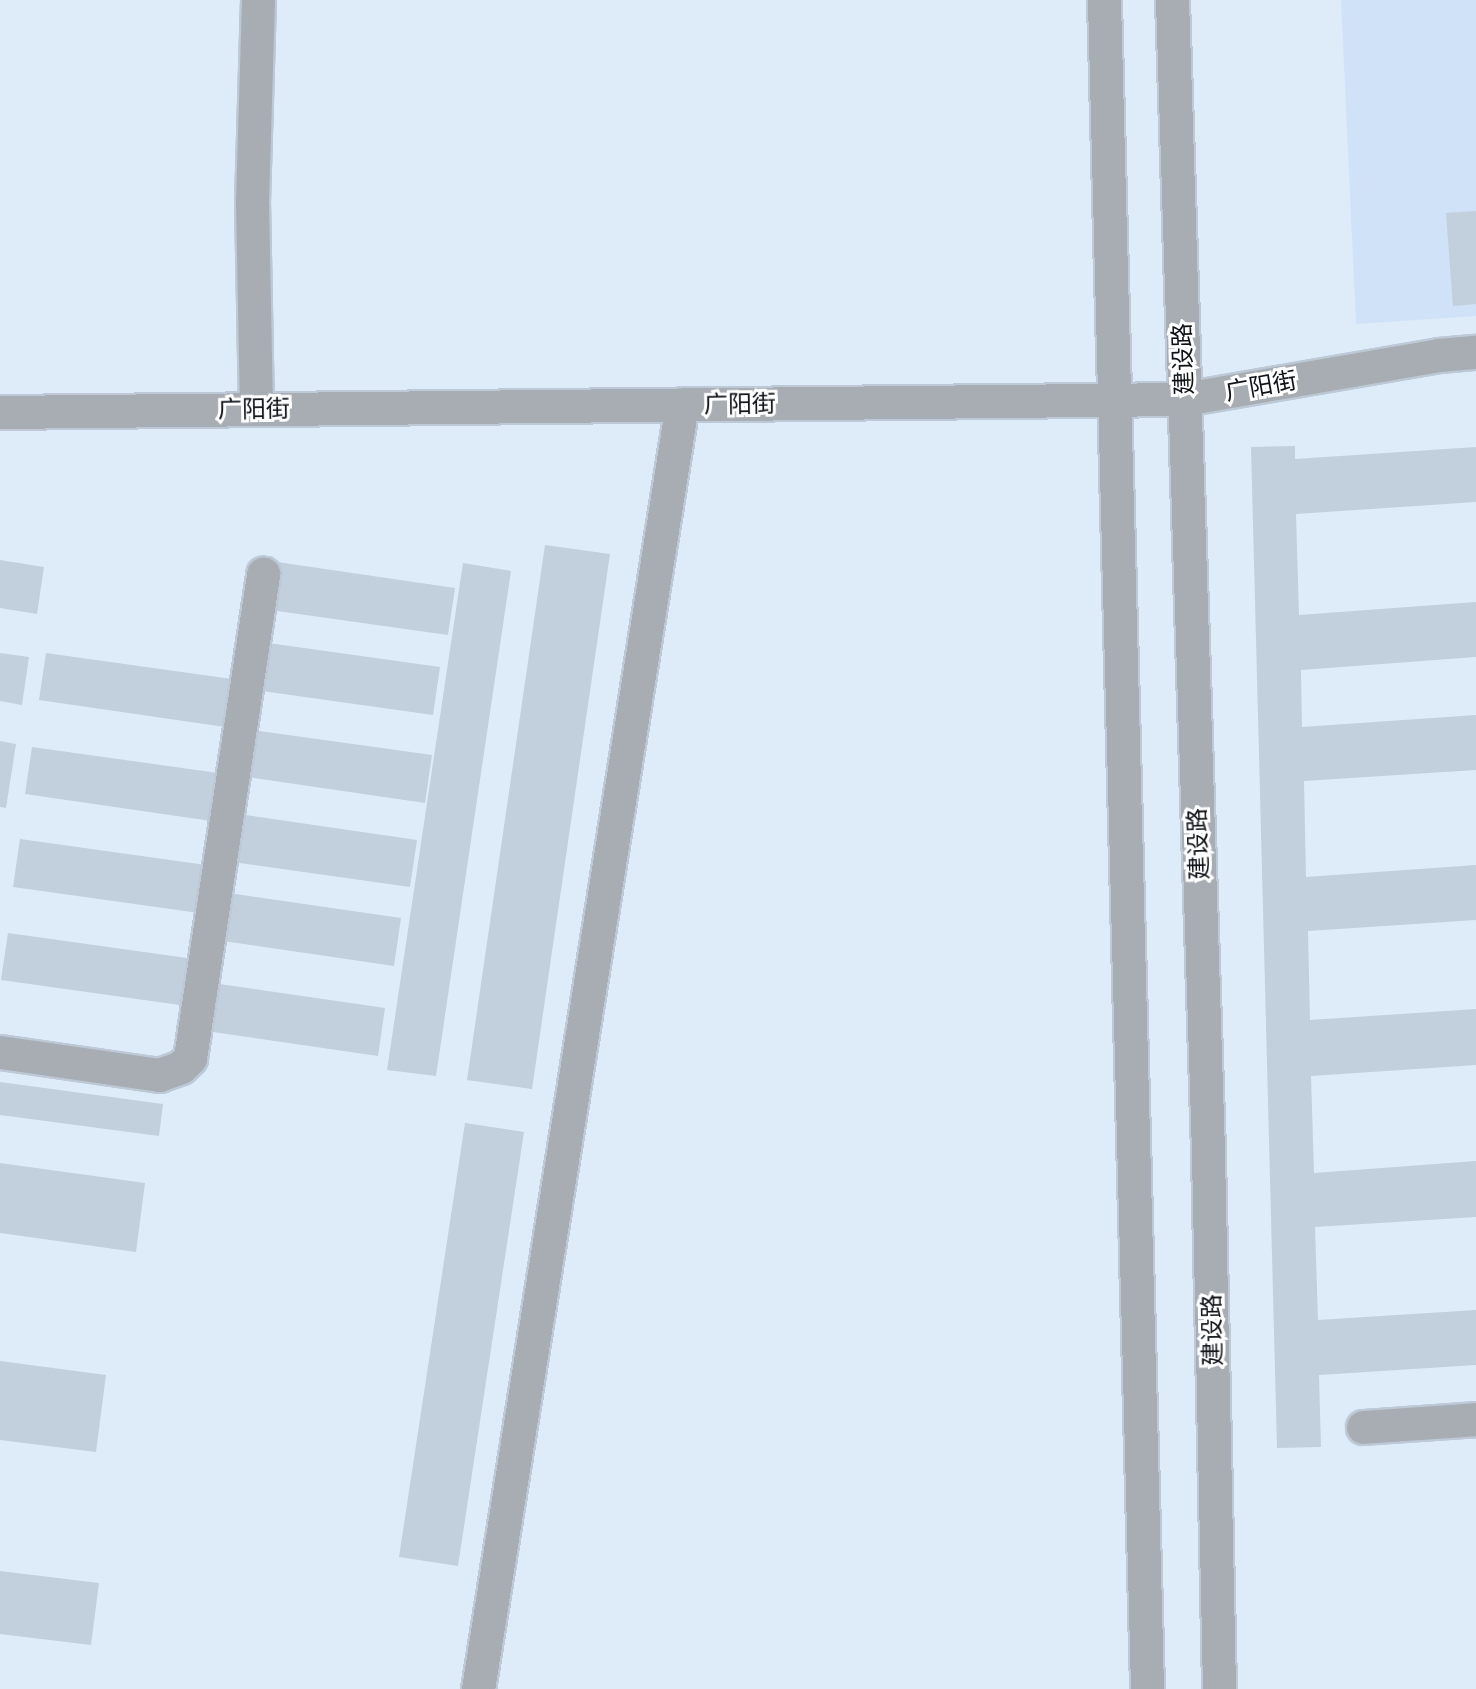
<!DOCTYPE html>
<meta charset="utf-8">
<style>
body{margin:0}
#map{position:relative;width:1476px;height:1689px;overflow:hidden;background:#deecfa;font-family:Jost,"Noto Sans SC",sans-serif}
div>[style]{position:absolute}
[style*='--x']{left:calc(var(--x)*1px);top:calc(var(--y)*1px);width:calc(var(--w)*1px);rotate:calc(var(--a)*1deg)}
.built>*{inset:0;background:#d0e2f7}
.building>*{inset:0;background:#c2cfdd}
.roads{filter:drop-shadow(2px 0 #bdc9d6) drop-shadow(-2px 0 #bdc9d6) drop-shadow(0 2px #bdc9d6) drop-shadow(0 -2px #bdc9d6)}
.minor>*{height:33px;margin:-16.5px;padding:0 16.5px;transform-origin:16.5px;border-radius:16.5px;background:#a7adb3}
span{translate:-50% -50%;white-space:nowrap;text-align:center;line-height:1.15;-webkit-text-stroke:6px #fff;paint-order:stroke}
.street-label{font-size:24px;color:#0e1318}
</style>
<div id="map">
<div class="built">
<i style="clip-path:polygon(1341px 0,1476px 0,1476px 316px,1356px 324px)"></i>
</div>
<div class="building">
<i style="clip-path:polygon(1476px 211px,1476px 304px,1453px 306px,1446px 213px)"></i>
<i style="clip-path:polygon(1295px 446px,1295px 459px,1476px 447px,1476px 502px,1296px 514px,1299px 615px,1476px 602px,1476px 657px,1301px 670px,1302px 727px,1476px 715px,1476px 770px,1304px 781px,1306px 877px,1476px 865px,1476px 920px,1308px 931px,1310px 1020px,1476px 1009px,1476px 1065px,1311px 1076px,1314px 1173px,1476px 1161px,1476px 1217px,1315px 1227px,1318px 1320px,1476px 1310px,1476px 1365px,1319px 1375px,1321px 1447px,1277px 1448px,1251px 447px)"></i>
<i style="clip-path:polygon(545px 545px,610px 554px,532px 1089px,467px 1080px)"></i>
<i style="clip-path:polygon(0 560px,44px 567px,37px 614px,0 608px)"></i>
<i style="clip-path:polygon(277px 562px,455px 588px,448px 635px,270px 610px)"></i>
<i style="clip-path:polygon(463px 563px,511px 571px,436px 1076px,387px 1070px)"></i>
<i style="clip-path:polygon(261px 642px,440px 667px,433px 715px,255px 690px)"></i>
<i style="clip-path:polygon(0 653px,29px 657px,22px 705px,0 701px)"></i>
<i style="clip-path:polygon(46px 653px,232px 679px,225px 727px,39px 700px)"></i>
<i style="clip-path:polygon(253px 730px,432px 755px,425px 803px,247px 777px)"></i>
<i style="clip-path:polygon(0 741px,16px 744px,6px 808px,0 807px)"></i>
<i style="clip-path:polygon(32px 747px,218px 773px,211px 821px,25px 794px)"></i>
<i style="clip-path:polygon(239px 814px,417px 840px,410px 887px,232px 862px)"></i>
<i style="clip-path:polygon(20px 839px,206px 865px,199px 913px,13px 887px)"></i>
<i style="clip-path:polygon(222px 892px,401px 918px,394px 966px,216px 940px)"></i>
<i style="clip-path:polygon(8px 933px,194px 959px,187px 1006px,1px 980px)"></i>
<i style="clip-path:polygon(213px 983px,385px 1008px,378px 1056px,206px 1031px)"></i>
<i style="clip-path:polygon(0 1082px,163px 1104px,159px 1136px,0 1115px)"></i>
<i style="clip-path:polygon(465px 1123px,524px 1132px,458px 1566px,399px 1557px)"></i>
<i style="clip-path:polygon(0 1163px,145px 1183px,136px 1252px,0 1233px)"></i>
<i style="clip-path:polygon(0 1361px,106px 1375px,96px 1452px,0 1440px)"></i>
<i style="clip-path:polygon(0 1571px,99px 1583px,91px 1645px,0 1634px)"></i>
</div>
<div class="roads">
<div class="minor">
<i style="--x:1104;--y:0;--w:1690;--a:88.54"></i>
<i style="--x:1172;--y:0;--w:1155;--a:88.21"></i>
<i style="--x:1208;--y:1154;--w:535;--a:88.82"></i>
<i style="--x:256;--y:409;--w:207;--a:-91.1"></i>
<i style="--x:252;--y:202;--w:202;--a:-88.3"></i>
<i style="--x:0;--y:412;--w:1184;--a:-0.63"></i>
<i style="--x:1184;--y:399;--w:259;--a:-9.8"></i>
<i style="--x:1439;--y:355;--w:37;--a:-5"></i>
<i style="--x:0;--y:1052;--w:161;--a:8.2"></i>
<i style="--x:159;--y:1075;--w:23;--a:-20"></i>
<i style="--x:181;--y:1067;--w:13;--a:-45"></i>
<i style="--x:190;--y:1058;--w:490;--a:-81.4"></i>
<i style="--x:1363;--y:1427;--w:113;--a:-4"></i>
<i style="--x:478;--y:1689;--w:1301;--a:-80.98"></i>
</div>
</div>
<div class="street-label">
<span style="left:1183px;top:359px;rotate:-92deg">建设路</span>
<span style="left:1261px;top:386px;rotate:-10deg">广阳街</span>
<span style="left:740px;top:404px;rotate:-1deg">广阳街</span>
<span style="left:254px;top:409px;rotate:-1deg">广阳街</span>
<span style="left:1198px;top:844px;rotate:-92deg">建设路</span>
<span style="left:1212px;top:1330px;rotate:-91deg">建设路</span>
</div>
</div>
